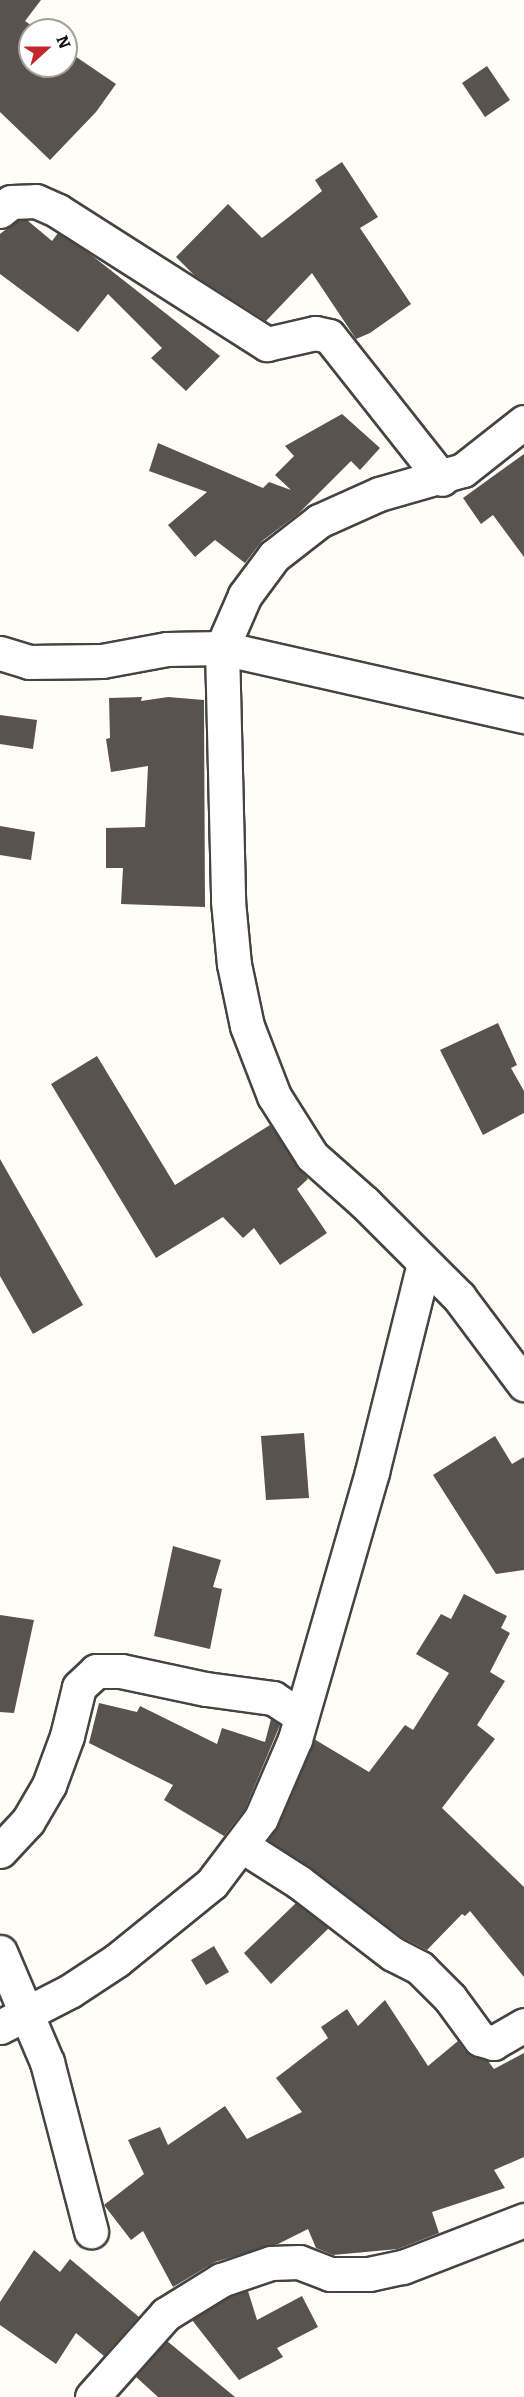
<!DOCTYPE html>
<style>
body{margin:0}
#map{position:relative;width:524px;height:2397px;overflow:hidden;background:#fffdf5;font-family:Bitter,serif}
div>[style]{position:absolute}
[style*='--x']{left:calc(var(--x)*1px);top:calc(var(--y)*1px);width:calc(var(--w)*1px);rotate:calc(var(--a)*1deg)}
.building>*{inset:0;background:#5a524d}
.roads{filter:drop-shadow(2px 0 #444) drop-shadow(-2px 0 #444) drop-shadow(0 2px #444) drop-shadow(0 -2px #444)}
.minor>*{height:33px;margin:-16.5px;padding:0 16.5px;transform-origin:16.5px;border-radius:16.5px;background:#fff}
span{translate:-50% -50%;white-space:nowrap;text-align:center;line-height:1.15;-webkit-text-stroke:6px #fff;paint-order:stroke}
.north{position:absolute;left:18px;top:18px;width:60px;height:60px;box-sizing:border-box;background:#fff;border:2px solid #a0a0a0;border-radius:50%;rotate:69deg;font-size:16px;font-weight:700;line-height:24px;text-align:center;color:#111}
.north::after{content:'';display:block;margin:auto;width:21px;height:27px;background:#c4262e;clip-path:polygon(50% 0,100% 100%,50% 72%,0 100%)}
</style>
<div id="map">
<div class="building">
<i style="clip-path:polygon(0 0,41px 0,25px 21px,38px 30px,30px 30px,30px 66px,66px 66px,66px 50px,116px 84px,96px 112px,50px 160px,0 112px)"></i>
<i style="clip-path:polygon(487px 66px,510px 100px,485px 117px,462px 83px)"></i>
<i style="clip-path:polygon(342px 162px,378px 217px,360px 228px,411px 304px,370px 333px,356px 339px,312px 273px,266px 321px,195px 276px,176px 257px,228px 204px,262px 238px,322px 191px,315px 180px)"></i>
<i style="clip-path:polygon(18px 220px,27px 220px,52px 241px,58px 233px,90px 254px,220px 356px,186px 391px,151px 358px,162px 348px,108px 294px,78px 332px,0 274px,0 234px)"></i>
<i style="clip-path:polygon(342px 414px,380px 448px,360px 470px,351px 461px,298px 514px,262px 541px,245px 563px,215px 540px,195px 557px,168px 525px,207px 492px,149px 471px,158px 443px,263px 488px,269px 482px,291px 490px,275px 475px,294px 456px,285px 446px)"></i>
<i style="clip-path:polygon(524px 454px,524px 557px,493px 515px,481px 524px,463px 498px)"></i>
<i style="clip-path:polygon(142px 697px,141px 701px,168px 697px,204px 700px,205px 907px,121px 904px,123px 868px,106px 868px,106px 828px,145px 827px,148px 766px,111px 772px,106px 739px,110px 738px,109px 698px)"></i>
<i style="clip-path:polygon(0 715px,37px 720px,33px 749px,0 744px)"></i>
<i style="clip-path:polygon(0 826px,35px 832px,31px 860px,0 855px)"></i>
<i style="clip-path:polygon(498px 1023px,517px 1065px,511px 1068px,524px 1091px,524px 1113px,483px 1135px,440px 1050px)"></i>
<i style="clip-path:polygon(97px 1056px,175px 1185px,270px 1125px,308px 1179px,297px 1189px,327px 1233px,280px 1265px,254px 1228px,243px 1238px,223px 1217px,156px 1258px,51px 1084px)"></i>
<i style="clip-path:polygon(0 1159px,83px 1305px,33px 1334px,0 1276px)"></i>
<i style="clip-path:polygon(304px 1433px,309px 1498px,266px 1500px,261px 1436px)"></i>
<i style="clip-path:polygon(495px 1436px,512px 1464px,524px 1457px,524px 1570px,496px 1574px,433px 1475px)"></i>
<i style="clip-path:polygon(173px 1546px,221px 1560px,213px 1587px,222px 1589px,210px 1649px,154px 1636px)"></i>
<i style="clip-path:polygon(464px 1594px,507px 1616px,501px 1628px,510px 1633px,490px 1672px,505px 1681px,477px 1725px,495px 1739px,442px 1808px,524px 1887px,524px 1977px,470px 1911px,465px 1916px,462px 1914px,427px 1950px,403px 1938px,268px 1840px,278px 1825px,314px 1739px,369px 1772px,405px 1725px,413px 1730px,449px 1673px,416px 1654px,441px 1614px,451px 1619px)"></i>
<i style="clip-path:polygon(0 1615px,34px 1620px,14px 1713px,0 1712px)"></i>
<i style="clip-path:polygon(99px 1703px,137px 1712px,140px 1706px,217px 1744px,222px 1728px,265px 1742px,271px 1719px,280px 1725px,245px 1809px,224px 1836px,164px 1800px,173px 1785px,89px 1743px)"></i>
<i style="clip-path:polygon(296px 1903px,329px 1928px,271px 1984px,244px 1953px)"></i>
<i style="clip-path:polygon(214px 1946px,229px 1972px,206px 1985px,191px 1960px)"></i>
<i style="clip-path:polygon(385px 2000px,428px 2066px,458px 2041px,465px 2051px,488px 2061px,494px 2069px,524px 2053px,524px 2157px,494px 2170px,505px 2188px,432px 2212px,439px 2233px,398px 2249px,333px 2255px,316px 2248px,308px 2229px,278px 2244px,215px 2262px,173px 2287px,143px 2231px,131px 2240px,104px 2205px,144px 2174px,128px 2140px,160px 2127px,168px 2145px,225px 2106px,247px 2139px,302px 2112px,276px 2078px,328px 2038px,321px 2027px,347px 2009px,358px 2026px)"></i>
<i style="clip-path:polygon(34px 2250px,60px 2272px,70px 2259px,139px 2317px,104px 2356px,76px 2333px,56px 2364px,0 2325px,0 2302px)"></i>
<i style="clip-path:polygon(248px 2291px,257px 2320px,302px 2296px,318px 2327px,277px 2348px,283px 2357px,239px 2380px,192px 2320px,229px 2297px)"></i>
<i style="clip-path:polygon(167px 2341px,235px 2397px,158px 2397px,135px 2376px)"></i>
</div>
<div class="roads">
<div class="minor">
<i style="--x:0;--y:211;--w:14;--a:-39"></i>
<i style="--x:11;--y:202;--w:25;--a:-2"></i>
<i style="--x:36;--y:201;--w:24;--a:24"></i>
<i style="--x:58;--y:211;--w:248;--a:32.5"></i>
<i style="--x:267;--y:344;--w:49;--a:-12.9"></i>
<i style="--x:315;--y:333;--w:14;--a:12"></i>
<i style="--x:329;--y:336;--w:182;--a:51.7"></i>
<i style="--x:524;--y:422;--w:78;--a:141.8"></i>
<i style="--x:463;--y:470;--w:87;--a:164.1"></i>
<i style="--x:379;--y:494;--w:66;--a:155.8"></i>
<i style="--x:319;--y:521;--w:57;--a:142.1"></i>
<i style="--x:274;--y:556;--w:49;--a:126.6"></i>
<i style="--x:245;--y:595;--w:58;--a:113.5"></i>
<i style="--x:222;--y:648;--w:253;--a:88.6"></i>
<i style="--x:228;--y:901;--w:63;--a:84.6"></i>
<i style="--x:234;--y:964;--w:63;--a:78.2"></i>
<i style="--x:247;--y:1026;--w:75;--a:68.9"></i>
<i style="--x:274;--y:1096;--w:71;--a:57.7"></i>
<i style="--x:312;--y:1156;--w:71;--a:41.6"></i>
<i style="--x:365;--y:1203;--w:133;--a:45"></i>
<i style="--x:459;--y:1297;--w:109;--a:53.2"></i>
<i style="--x:0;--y:653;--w:30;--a:17"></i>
<i style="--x:29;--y:662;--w:73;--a:-0.8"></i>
<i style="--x:102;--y:661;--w:66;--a:-10.5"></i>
<i style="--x:167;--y:649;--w:55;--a:-1"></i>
<i style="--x:222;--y:648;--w:310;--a:12.7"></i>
<i style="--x:241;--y:1845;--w:69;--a:32.5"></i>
<i style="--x:299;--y:1882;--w:118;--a:37.5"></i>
<i style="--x:393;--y:1954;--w:30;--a:27"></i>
<i style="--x:420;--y:1968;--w:42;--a:45"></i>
<i style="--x:450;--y:1998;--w:51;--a:53.8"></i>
<i style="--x:480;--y:2039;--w:14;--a:17"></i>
<i style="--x:493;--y:2043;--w:36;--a:-30"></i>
<i style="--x:0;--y:1851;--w:41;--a:-47"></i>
<i style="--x:28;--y:1821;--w:42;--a:-59.7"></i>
<i style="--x:49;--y:1785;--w:52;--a:-69.8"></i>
<i style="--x:67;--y:1736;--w:50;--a:-76.2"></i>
<i style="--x:79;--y:1687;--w:23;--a:-43"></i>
<i style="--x:96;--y:1671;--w:25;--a:0"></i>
<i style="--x:121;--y:1671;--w:87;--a:12"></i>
<i style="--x:206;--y:1689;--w:68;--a:7.7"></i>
<i style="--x:273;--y:1698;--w:33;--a:33"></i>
<i style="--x:0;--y:1952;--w:120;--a:66.9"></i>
<i style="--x:47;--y:2062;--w:175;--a:75.4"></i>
<i style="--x:0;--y:2027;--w:79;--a:-27.2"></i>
<i style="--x:70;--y:1991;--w:56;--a:-33.4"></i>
<i style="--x:117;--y:1960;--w:122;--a:-39"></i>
<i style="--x:212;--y:1883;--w:81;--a:-53"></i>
<i style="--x:261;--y:1818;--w:86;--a:-66.7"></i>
<i style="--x:295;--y:1739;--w:278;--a:-73.9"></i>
<i style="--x:372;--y:1472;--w:214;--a:-76"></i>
<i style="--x:92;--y:2397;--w:111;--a:-48.3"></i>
<i style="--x:166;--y:2314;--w:65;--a:-31.7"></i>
<i style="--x:221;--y:2280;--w:53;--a:-18.8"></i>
<i style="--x:271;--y:2263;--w:28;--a:-2"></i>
<i style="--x:299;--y:2262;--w:33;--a:21"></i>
<i style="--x:330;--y:2274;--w:39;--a:0"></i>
<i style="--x:369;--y:2274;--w:35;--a:-12"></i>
<i style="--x:403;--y:2267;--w:130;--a:-21.2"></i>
</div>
</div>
<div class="north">N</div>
</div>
